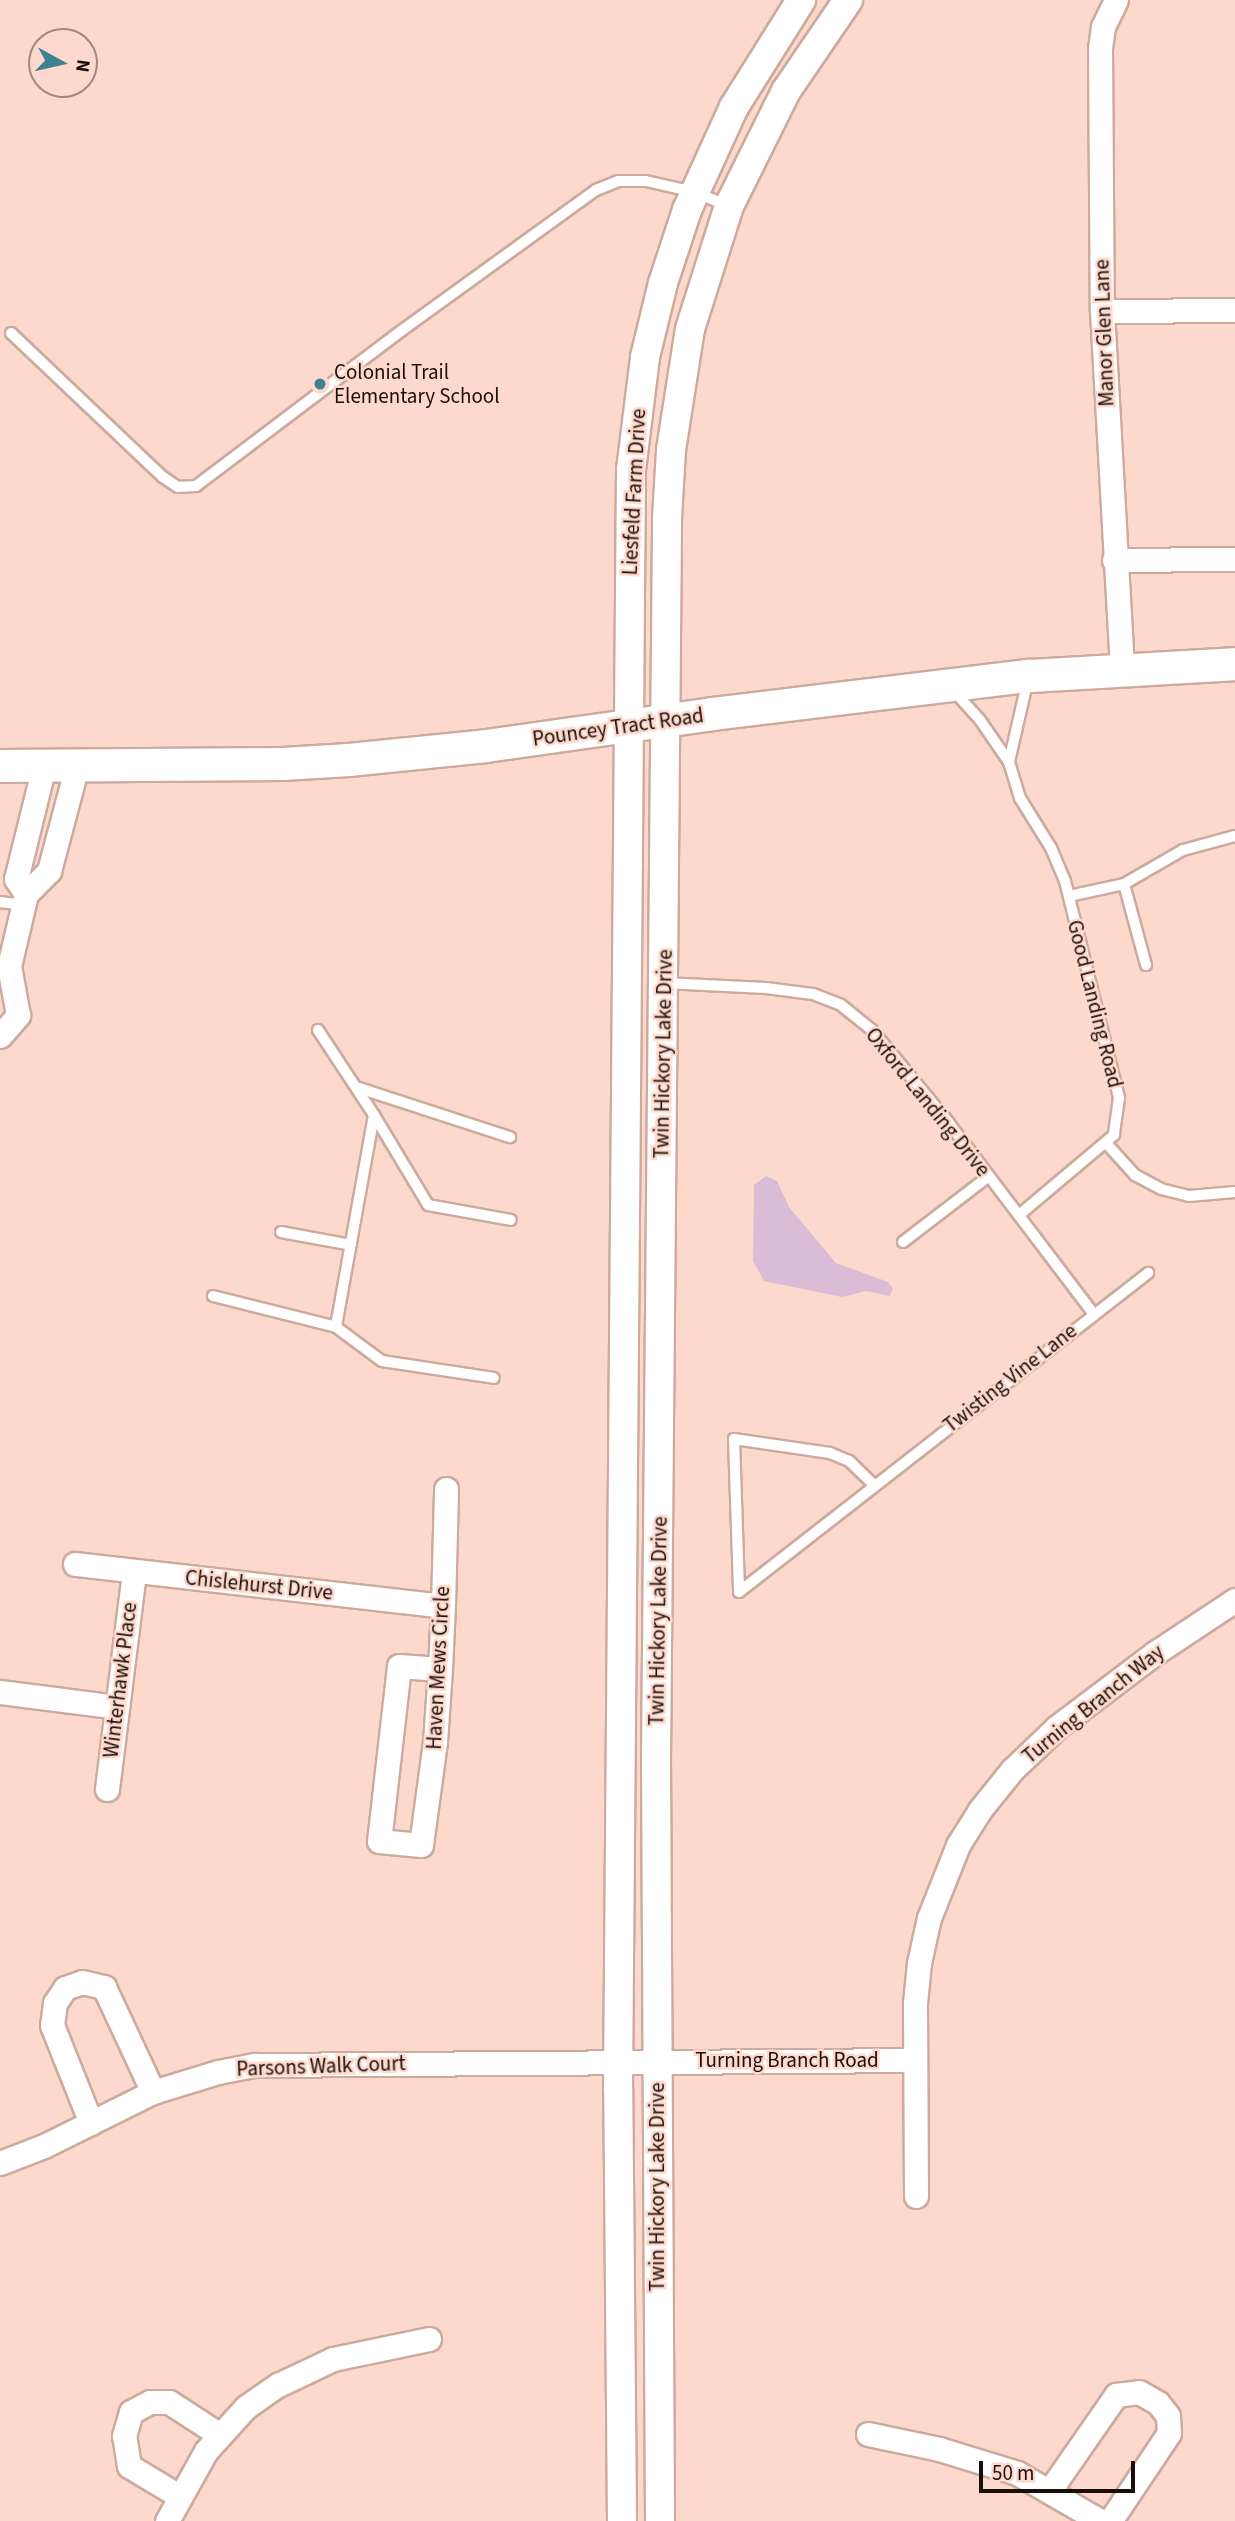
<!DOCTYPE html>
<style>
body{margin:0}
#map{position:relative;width:1235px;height:2521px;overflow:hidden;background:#fdd9cd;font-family:"Source Sans 3",sans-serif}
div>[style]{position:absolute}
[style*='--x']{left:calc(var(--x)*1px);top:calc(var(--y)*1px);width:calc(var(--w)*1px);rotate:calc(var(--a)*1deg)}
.water>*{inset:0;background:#dabcd7}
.roads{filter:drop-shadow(2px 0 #ccaa9e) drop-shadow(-2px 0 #ccaa9e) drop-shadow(0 2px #ccaa9e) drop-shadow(0 -2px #ccaa9e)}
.service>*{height:10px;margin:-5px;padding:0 5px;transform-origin:5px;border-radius:5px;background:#fff}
.minor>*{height:23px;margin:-11.5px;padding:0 11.5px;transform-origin:11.5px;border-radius:11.5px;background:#fff}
.tertiary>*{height:28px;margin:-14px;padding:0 14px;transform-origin:14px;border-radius:14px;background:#fff}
.secondary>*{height:32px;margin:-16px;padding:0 16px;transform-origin:16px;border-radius:16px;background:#fff}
.dots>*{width:19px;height:19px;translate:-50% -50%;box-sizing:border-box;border:4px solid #fdd9cd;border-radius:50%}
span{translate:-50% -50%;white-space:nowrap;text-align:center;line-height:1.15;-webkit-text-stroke:5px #fdd9cd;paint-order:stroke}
.street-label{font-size:21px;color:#190e0a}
.poi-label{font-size:21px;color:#190e0a}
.left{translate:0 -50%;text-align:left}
.north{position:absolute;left:28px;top:28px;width:70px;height:70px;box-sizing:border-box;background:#fdd9cd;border:2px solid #a2887f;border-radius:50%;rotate:98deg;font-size:19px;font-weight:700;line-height:28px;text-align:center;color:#190e0a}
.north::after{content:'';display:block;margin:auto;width:24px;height:32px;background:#3e8291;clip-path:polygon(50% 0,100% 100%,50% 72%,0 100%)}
.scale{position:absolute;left:979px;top:2461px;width:156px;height:32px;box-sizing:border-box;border:4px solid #190e0a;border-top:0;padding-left:9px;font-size:21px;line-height:24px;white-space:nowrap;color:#190e0a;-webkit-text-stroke:5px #fdd9cd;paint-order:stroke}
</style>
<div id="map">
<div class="water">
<i style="clip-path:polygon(766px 1176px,777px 1181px,789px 1207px,836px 1263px,888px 1282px,893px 1288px,890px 1296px,866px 1291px,842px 1297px,764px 1281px,753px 1261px,754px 1185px)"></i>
</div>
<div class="roads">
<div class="service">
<i style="--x:11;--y:333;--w:209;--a:43.5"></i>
<i style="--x:163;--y:477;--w:18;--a:34"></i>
<i style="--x:178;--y:487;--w:18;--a:-3"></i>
<i style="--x:196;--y:486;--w:257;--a:-37.1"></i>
<i style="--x:401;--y:331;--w:241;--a:-35.9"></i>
<i style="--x:596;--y:190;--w:24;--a:-22"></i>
<i style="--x:618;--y:181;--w:28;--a:0"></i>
<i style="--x:646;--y:181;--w:49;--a:12.9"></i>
<i style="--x:694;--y:192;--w:38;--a:22"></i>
<i style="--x:953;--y:690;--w:40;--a:48"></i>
<i style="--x:980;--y:720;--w:51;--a:55.4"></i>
<i style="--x:1009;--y:762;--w:38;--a:73"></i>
<i style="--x:1020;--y:798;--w:59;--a:58.2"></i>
<i style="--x:1051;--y:848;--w:36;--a:67"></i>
<i style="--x:1065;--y:881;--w:224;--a:76"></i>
<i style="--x:1119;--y:1098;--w:37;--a:98"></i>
<i style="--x:1114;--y:1135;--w:124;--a:139.9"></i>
<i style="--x:1009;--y:762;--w:85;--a:-77.1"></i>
<i style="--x:1124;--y:884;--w:84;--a:74.8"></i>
<i style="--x:1069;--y:896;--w:56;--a:-12.3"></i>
<i style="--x:1124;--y:884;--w:68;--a:-30"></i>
<i style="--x:1183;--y:850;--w:54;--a:-15.1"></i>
<i style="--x:0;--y:902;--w:24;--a:7"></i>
<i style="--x:664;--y:983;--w:102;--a:2.8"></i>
<i style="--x:766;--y:988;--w:47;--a:7.3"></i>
<i style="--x:813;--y:994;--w:30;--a:21"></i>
<i style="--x:841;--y:1005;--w:40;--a:39"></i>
<i style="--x:872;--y:1030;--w:119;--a:50.4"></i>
<i style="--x:948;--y:1122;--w:240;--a:52.8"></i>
<i style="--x:318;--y:1030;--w:102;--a:56.6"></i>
<i style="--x:374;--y:1115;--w:215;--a:100.2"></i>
<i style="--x:359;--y:1088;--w:159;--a:18"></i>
<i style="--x:374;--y:1115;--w:105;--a:59"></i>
<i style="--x:428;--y:1205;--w:84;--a:10.2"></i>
<i style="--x:1106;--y:1143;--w:43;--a:47.8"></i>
<i style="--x:1135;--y:1175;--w:30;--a:28"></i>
<i style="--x:1161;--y:1189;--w:29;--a:14"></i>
<i style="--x:1189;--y:1196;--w:46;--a:-5"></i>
<i style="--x:281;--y:1232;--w:71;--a:10.5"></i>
<i style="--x:903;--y:1242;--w:108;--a:-37.5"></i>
<i style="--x:213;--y:1296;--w:127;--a:14.1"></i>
<i style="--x:336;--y:1327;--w:57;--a:36.5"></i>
<i style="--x:382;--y:1361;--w:113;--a:8.6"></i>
<i style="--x:874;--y:1485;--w:35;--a:-136"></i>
<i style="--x:849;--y:1461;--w:21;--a:-157"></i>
<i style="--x:830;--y:1453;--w:97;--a:-171.7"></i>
<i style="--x:734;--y:1439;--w:153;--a:88.1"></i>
<i style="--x:739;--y:1592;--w:519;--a:-37.95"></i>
</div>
<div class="minor">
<i style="--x:1116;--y:0;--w:30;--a:116"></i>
<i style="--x:1103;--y:27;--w:21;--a:98"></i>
<i style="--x:1100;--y:48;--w:263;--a:89.6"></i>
<i style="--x:1102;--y:311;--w:358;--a:86.8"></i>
<i style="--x:1102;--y:311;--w:133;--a:-0.4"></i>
<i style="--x:1114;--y:560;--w:121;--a:-0.5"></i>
<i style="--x:44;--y:766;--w:116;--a:103.9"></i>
<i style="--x:16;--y:879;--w:18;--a:56"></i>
<i style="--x:26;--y:894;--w:33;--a:-45"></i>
<i style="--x:49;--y:871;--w:109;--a:-75.1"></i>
<i style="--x:0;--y:1036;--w:28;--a:-49"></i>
<i style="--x:18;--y:1015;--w:50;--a:-100.4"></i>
<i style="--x:9;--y:966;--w:74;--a:-76.7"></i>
<i style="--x:75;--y:1564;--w:370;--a:6.5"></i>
<i style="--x:440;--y:1669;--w:41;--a:-175.8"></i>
<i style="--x:399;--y:1666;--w:176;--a:96.5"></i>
<i style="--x:379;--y:1841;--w:42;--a:5.4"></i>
<i style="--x:421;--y:1845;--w:104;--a:-82.3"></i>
<i style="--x:435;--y:1742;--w:73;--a:-86.1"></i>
<i style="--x:440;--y:1669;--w:63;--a:-87.3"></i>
<i style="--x:443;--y:1606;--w:117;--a:-88.5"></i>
<i style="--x:0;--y:1692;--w:118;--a:7.3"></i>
<i style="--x:107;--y:1789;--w:219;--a:-82.9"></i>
<i style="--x:91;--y:2123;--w:105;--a:-111.7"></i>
<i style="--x:52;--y:2025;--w:22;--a:-82"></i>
<i style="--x:55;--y:2003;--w:18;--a:-56"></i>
<i style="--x:65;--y:1988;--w:18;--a:-19"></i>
<i style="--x:82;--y:1982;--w:23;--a:13"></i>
<i style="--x:104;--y:1987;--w:116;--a:65"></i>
<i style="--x:0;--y:2163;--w:47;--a:-21.1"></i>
<i style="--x:44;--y:2146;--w:122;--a:-26.4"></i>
<i style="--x:153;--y:2092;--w:68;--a:-17.1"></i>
<i style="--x:218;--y:2072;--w:38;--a:-11"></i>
<i style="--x:255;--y:2065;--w:659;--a:-0.43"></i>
<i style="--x:916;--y:2196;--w:193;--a:-90.3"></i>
<i style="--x:915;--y:2003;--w:40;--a:-84.3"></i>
<i style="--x:919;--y:1963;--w:46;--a:-77.5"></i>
<i style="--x:929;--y:1918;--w:79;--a:-68.3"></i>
<i style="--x:958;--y:1845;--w:40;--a:-58"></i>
<i style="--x:979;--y:1811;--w:53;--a:-51.2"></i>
<i style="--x:1012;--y:1770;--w:62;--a:-43.7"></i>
<i style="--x:1057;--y:1727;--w:123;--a:-37.1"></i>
<i style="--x:1155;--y:1653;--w:96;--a:-33.5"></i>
<i style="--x:868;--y:2434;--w:73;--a:11.9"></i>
<i style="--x:939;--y:2449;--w:82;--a:17.1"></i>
<i style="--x:1017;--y:2473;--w:96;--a:30"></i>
<i style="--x:1050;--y:2490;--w:116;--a:-55.2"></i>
<i style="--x:1116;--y:2395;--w:23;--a:-7"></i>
<i style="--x:1139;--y:2392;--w:22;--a:30"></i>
<i style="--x:1158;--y:2403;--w:16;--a:52"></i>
<i style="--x:1168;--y:2416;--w:17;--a:87"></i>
<i style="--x:1169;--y:2433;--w:106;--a:123.8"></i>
<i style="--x:179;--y:2496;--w:58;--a:-149"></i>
<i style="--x:129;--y:2466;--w:30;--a:-99"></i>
<i style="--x:124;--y:2436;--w:25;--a:-74"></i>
<i style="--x:131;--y:2412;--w:21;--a:-28"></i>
<i style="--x:150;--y:2402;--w:19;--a:0"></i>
<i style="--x:169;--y:2402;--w:61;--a:32.9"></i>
<i style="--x:167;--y:2521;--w:80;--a:-60.9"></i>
<i style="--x:206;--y:2451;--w:59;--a:-47.7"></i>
<i style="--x:246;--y:2407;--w:39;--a:-35"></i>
<i style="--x:278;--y:2385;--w:61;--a:-25.3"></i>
<i style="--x:333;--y:2359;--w:98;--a:-11.8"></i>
</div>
<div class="tertiary">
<i style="--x:622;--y:2521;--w:432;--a:-90.5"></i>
<i style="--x:618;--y:2089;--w:1619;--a:-89.54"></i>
<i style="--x:631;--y:470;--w:114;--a:-82.9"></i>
<i style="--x:645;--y:357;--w:76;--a:-76.3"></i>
<i style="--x:663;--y:283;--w:77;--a:-71.8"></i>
<i style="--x:687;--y:210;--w:113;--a:-65.5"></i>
<i style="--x:734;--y:107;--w:126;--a:-57.9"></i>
<i style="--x:660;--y:2521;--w:758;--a:-90.3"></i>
<i style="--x:656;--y:1763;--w:1245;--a:-89.49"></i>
<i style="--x:667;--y:518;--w:68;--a:-86.6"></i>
<i style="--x:671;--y:450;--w:122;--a:-81.1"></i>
<i style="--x:690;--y:329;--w:129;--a:-72.4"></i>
<i style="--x:729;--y:206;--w:128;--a:-63.6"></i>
<i style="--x:786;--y:91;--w:110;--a:-55.7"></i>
</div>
<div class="secondary">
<i style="--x:0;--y:766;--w:283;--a:-0.4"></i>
<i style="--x:283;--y:764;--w:66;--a:-3.5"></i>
<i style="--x:349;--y:760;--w:138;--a:-5.8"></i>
<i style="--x:486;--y:746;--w:229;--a:-8"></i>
<i style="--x:713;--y:714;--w:318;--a:-6.9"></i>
<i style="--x:1029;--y:676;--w:206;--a:-3.3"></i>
</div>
</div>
<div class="dots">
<i style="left:320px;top:384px;background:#3e8291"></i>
</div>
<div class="street-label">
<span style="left:1104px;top:333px;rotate:-92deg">Manor Glen Lane</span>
<span style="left:634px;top:492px;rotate:-87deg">Liesfeld Farm Drive</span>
<span style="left:618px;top:727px;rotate:-8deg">Pouncey Tract Road</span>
<span style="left:1095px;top:1004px;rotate:76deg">Good Landing Road</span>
<span style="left:663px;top:1054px;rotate:-89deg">Twin Hickory Lake Drive</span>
<span style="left:928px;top:1102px;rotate:51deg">Oxford Landing Drive</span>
<span style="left:1010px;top:1378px;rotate:-38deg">Twisting Vine Lane</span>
<span style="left:259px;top:1585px;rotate:6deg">Chislehurst Drive</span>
<span style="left:658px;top:1621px;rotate:-89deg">Twin Hickory Lake Drive</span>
<span style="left:438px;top:1668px;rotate:-87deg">Haven Mews Circle</span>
<span style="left:120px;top:1680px;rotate:-83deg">Winterhawk Place</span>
<span style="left:1093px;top:1704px;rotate:-39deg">Turning Branch Way</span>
<span style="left:787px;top:2060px">Turning Branch Road</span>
<span style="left:321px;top:2066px;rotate:-2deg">Parsons Walk Court</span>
<span style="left:657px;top:2187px;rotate:-90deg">Twin Hickory Lake Drive</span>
</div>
<div class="poi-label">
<span class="left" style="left:334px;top:384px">Colonial Trail<br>Elementary School</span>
</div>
<div class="north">N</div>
<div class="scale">50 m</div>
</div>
